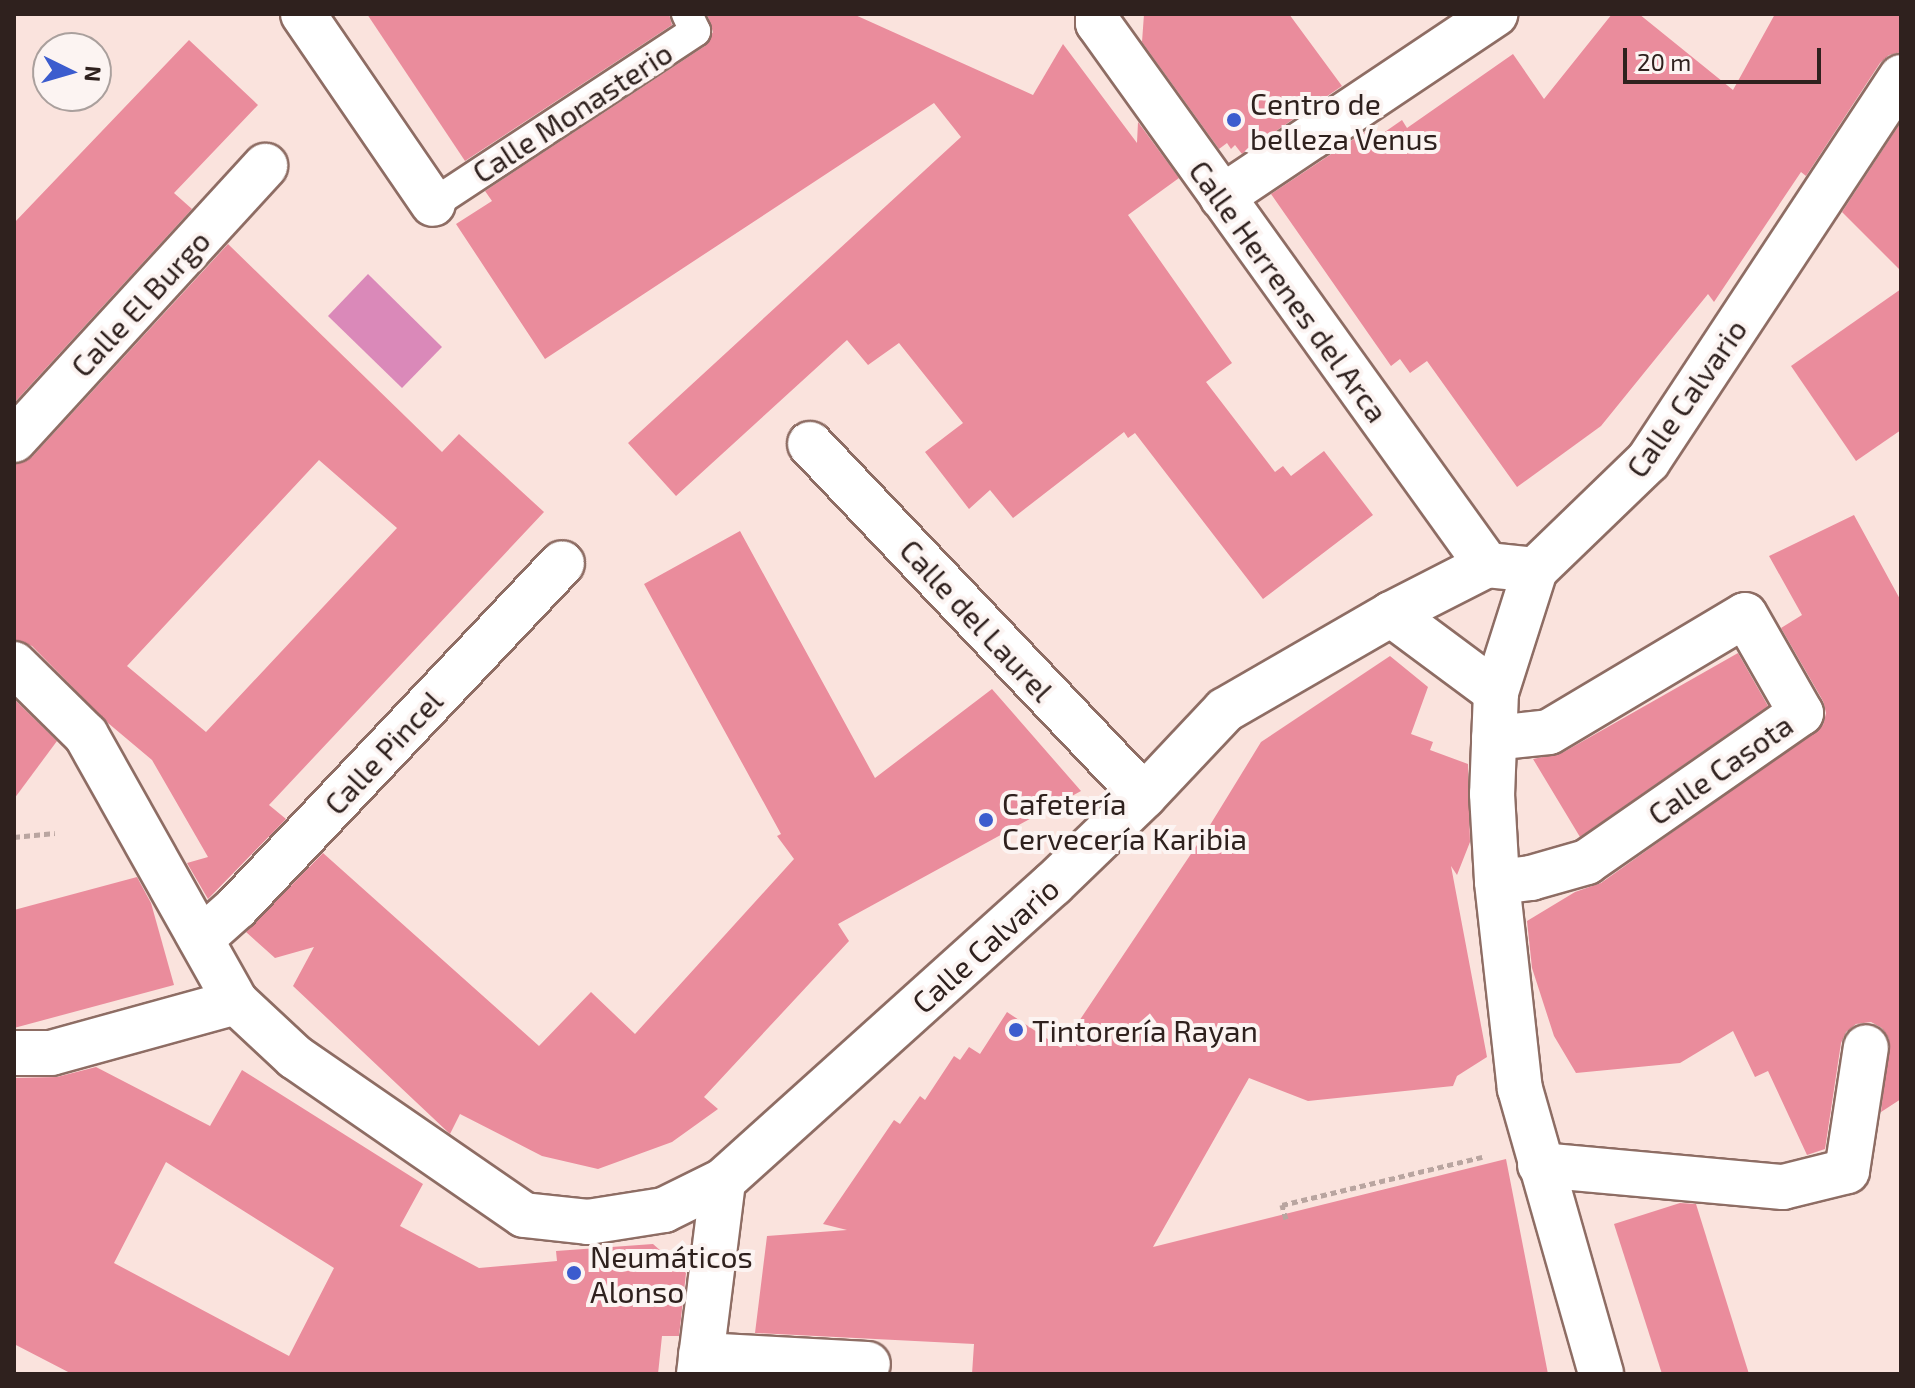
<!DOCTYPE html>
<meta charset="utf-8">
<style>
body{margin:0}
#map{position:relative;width:1915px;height:1388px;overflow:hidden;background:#fae3dd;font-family:"Exo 2",sans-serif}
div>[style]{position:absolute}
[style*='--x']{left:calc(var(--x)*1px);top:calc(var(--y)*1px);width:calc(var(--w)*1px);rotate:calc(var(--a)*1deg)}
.water>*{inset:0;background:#da89b9}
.building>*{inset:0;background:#ea8c9c}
.path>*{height:5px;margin-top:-2.5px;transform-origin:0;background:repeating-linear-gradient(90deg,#b9a5a0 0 6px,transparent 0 10px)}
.roads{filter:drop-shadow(2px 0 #8e6d64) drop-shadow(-2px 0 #8e6d64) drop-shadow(0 2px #8e6d64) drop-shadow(0 -2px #8e6d64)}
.service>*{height:30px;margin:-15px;padding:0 15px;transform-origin:15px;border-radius:15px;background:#fff}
.minor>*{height:44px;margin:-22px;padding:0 22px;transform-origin:22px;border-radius:22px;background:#fff}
.dots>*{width:22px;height:22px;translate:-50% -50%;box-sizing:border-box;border:4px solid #fcf4f2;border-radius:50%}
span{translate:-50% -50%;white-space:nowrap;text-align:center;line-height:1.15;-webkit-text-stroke:8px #fcf4f2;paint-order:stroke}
.poi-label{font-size:30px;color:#2f211e}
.left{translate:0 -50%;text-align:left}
.street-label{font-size:30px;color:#2f211e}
.frame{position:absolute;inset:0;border:16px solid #2f211e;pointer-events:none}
.north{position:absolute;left:32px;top:32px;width:80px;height:80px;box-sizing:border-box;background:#fcf4f2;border:2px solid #aaa09d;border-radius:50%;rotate:95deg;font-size:22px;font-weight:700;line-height:32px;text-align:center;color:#2f211e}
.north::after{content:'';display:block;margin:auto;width:28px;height:36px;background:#3c5cce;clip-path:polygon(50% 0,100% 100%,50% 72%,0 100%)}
.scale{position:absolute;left:1623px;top:48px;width:198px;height:36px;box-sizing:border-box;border:4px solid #2f211e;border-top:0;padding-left:10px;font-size:24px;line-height:28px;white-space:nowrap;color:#2f211e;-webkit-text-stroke:6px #fcf4f2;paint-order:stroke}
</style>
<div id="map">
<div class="water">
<i style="clip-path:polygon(368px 274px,442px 347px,402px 388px,328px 316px)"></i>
</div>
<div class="building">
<i style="clip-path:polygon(367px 14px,669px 14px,672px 25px,465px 161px)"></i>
<i style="clip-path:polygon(707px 14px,853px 14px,1033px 95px,1063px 44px,1137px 143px,1138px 122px,1179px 178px,1128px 215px,1232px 363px,1206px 382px,1275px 472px,1283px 466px,1291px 476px,1324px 451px,1373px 515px,1263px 599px,1135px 433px,1128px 438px,1124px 432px,1013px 518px,990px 490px,969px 509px,925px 452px,963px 423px,899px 343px,868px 365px,847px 340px,676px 496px,628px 443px,961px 137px,934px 103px,545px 359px,456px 224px,492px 201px,485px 191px,705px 46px,713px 32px)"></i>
<i style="clip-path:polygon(1144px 14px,1289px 14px,1342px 86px,1242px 154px,1235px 145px,1231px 149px,1227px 143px,1219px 149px,1142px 42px)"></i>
<i style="clip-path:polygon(1612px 14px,1639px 14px,1733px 90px,1775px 14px,1901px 14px,1901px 52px,1889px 55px,1880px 63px,1806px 176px,1801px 172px,1714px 302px,1708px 294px,1601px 426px,1517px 487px,1427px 361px,1410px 373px,1400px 359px,1391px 366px,1271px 194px,1372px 127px,1379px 136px,1402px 120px,1407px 128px,1513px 54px,1544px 99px)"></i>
<i style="clip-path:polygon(189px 40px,258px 105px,174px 193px,192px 209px,14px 403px,14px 223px)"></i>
<i style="clip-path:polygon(1901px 122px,1901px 271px,1842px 212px)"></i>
<i style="clip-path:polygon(evenodd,228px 244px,442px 452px,459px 434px,544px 512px,269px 805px,286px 819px,208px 899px,187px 863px,208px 857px,152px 760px,108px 723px,32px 646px,14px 640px,14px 464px,32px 457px,228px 244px,319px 460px,397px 528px,206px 732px,127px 666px,319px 460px)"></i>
<i style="clip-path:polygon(1901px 289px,1901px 430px,1856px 461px,1791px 366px)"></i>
<i style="clip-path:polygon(1854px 515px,1901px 601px,1901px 1099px,1881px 1112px,1889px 1039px,1882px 1028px,1871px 1022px,1856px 1024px,1846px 1032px,1841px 1043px,1825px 1149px,1807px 1155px,1768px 1071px,1755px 1077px,1733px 1031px,1680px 1063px,1576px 1073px,1554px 1036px,1532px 968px,1527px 921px,1575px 892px,1601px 883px,1823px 725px,1826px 713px,1823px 701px,1781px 628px,1802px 615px,1769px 556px)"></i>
<i style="clip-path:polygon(740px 531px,875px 778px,992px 689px,1081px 791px,838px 924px,849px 941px,704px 1097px,718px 1109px,672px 1142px,598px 1169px,542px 1156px,460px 1114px,450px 1134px,293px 986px,314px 947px,275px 958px,246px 932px,323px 853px,539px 1046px,591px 992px,635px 1034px,794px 859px,777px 836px,781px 834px,644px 584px)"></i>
<i style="clip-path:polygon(1738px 653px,1768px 706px,1580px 837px,1533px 759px,1562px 753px)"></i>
<i style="clip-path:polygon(1390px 656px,1428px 687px,1411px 734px,1433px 742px,1430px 750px,1468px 764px,1470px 842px,1457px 875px,1451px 866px,1487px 1057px,1457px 1076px,1453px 1086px,1308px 1101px,1249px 1078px,1153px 1247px,1506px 1159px,1548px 1374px,972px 1374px,974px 1344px,755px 1333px,767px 1236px,847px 1230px,823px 1224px,894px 1120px,900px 1124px,920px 1096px,925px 1100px,954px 1056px,960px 1060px,969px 1047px,980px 1054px,1007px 1012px,1061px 1048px,1207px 830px,1261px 742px)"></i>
<i style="clip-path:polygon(14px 699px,57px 741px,14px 799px)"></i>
<i style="clip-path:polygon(137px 877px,151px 903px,174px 985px,14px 1028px,14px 910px)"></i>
<i style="clip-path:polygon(evenodd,96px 1067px,210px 1126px,242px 1070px,423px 1184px,400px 1226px,479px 1268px,557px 1261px,556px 1251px,653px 1244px,686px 1273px,679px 1336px,662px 1336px,658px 1374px,72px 1374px,14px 1344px,14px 1078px,57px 1077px,96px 1067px,166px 1162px,334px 1268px,289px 1356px,114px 1263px,166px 1162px)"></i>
<i style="clip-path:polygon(1680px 1203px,1696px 1204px,1749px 1374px,1662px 1374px,1614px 1224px)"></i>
</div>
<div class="path">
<i style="--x:14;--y:837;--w:41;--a:-5.6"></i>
<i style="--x:1286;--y:1219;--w:15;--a:-106"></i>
<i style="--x:1282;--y:1205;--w:206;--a:-13.5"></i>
</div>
<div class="roads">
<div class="service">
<i style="--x:433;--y:204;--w:314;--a:-33.4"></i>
<i style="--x:695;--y:31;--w:19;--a:-115"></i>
</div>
<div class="minor">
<i style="--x:303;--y:14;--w:230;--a:55.6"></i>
<i style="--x:1098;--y:14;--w:9;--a:90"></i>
<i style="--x:1098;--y:23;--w:667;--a:54.33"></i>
<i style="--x:1222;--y:197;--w:329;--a:-33.8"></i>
<i style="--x:14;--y:440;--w:372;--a:-47.5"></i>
<i style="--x:810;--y:444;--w:485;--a:46.5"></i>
<i style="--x:1535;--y:570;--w:128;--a:107.7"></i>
<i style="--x:1496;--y:692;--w:102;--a:92.2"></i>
<i style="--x:1492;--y:794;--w:88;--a:86.7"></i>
<i style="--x:1497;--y:882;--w:208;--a:83.7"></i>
<i style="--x:1520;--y:1089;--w:296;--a:74.1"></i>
<i style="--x:1391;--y:614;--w:131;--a:36.6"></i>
<i style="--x:14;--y:664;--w:101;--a:44.6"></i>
<i style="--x:86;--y:735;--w:306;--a:60.7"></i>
<i style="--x:236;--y:1002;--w:81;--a:43"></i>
<i style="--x:295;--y:1057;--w:278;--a:34.6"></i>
<i style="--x:524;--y:1215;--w:64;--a:6.2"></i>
<i style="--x:588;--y:1222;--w:77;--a:-9"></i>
<i style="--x:664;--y:1210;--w:66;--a:-26.2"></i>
<i style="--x:723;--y:1181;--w:444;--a:-42"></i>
<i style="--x:1053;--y:884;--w:127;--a:-44"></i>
<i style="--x:1144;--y:796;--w:118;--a:-46.7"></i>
<i style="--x:1225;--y:710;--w:192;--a:-30"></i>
<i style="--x:1391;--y:614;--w:108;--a:-27"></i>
<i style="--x:1487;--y:565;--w:48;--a:5.9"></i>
<i style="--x:1535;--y:570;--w:157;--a:-44"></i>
<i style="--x:1648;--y:461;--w:460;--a:-56.6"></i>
<i style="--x:1494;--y:738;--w:55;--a:-6.2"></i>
<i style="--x:1549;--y:732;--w:228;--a:-30.8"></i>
<i style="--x:1745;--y:615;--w:113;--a:60.3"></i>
<i style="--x:1801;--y:713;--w:261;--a:145.2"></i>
<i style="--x:1587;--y:862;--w:58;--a:164.1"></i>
<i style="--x:1531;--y:878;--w:34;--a:173"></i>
<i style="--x:201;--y:939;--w:48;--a:-41.6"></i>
<i style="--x:237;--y:907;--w:473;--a:-46.6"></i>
<i style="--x:14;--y:1053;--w:37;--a:0"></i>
<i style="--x:51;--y:1053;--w:192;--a:-15.4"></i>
<i style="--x:1540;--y:1165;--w:244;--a:5.2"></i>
<i style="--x:1783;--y:1187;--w:66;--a:-14"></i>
<i style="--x:1847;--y:1171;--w:125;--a:-81.3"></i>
<i style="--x:701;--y:1355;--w:167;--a:3.1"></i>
<i style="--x:699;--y:1374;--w:194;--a:-82.9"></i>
</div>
</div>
<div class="dots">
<i style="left:1234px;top:120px;background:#3c5cce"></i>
<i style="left:986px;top:820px;background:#3c5cce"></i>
<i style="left:1016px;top:1030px;background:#3c5cce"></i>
<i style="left:574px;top:1273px;background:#3c5cce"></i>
</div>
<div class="poi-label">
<span class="left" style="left:1250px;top:120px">Centro de<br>belleza Venus</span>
<span class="left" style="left:1002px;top:820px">Cafetería<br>Cervecería Karibia</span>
<span class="left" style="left:1032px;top:1030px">Tintorería Rayan</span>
<span class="left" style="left:590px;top:1273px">Neumáticos<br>Alonso</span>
</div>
<div class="street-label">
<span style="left:572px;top:112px;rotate:-33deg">Calle Monasterio</span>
<span style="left:1289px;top:291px;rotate:54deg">Calle Herrenes del Arca</span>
<span style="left:140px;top:303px;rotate:-47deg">Calle El Burgo</span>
<span style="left:1686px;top:398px;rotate:-55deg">Calle Calvario</span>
<span style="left:977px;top:620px;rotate:47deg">Calle del Laurel</span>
<span style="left:383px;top:752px;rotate:-47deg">Calle Pincel</span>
<span style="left:1720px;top:769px;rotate:-35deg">Calle Casota</span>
<span style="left:985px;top:945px;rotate:-42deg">Calle Calvario</span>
</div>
<div class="frame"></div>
<div class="north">N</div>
<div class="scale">20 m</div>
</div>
